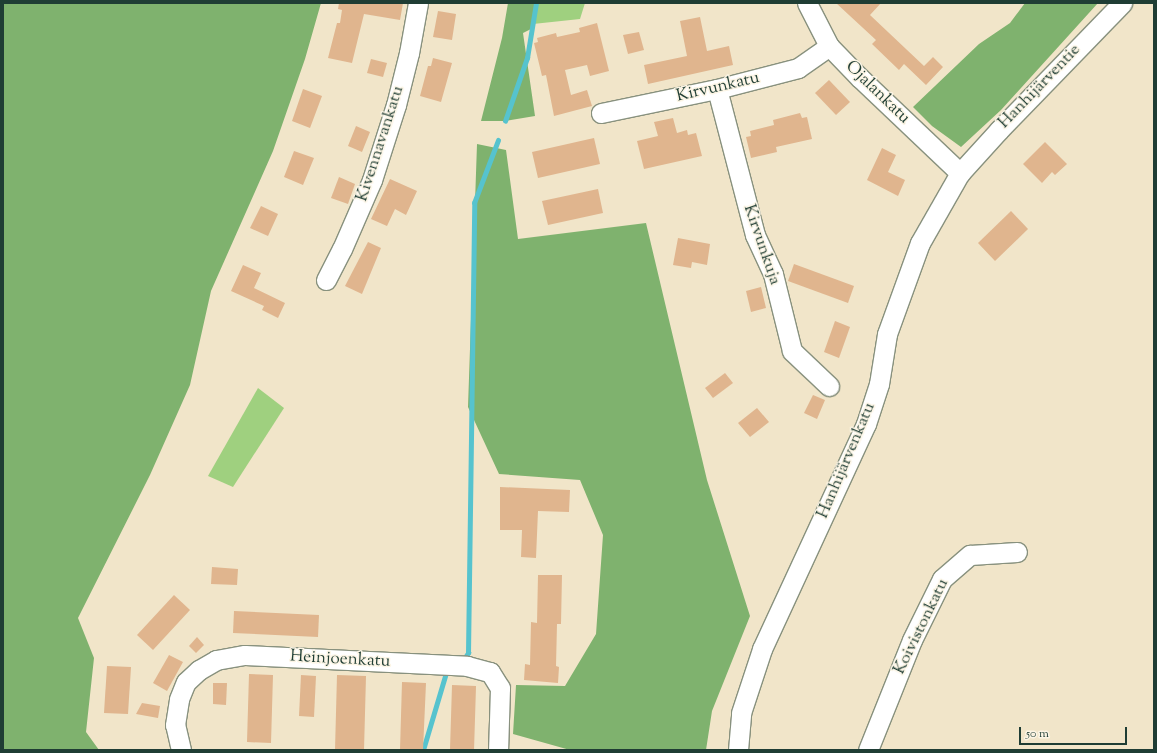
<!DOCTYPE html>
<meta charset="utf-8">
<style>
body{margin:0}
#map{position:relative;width:1157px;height:753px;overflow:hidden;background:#f1e5c9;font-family:"Sorts Mill Goudy",serif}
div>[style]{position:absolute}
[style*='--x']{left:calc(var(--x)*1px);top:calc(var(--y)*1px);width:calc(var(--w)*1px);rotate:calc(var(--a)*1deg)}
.green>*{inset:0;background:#9fd07f}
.forest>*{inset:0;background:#7fb26e}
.stream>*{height:4.5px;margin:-2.25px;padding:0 2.25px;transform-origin:2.25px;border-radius:2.25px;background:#56c3ce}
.building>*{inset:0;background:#e0b58e}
.roads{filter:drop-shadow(1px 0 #88917e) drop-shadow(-1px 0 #88917e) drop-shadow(0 1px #88917e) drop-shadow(0 -1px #88917e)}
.minor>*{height:19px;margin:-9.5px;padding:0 9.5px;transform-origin:9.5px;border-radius:9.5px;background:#fff}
span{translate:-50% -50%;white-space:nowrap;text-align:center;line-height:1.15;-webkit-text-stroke:3px #fcf5e5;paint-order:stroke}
.street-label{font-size:17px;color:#1f3d34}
.frame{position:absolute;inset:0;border:4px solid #1f3d34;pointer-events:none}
.scale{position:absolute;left:1019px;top:727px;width:108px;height:18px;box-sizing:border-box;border:2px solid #1f3d34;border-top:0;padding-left:5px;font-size:12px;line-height:14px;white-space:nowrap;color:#1f3d34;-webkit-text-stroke:3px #fcf5e5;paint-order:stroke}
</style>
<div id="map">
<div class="green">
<i style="clip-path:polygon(536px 3px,585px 3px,580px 19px,533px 24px)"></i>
<i style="clip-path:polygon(258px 388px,284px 408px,233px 487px,208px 476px)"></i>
</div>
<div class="forest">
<i style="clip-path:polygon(3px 3px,321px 3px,305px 59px,273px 151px,211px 291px,190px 385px,150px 475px,78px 618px,94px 658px,86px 732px,99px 750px,3px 750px)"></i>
<i style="clip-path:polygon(508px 3px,536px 3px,533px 28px,523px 33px,535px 116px,505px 121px,481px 121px,502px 38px)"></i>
<i style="clip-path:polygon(1025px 3px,1098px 3px,1001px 110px,961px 147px,932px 126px,913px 107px,979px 44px,1010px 23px)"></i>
<i style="clip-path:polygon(477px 144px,506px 150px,518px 239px,646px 223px,707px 480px,750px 616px,712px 711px,706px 750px,570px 750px,513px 734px,516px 685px,565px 686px,596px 634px,603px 535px,580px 480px,499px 474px,468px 407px)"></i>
</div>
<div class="stream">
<i style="--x:505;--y:121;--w:67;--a:-70.8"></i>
<i style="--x:527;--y:58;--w:56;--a:-80.7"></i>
<i style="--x:466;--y:656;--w:4;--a:-56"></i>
<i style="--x:468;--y:653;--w:450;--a:-89.2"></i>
<i style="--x:474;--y:203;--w:67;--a:-69.1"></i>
<i style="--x:423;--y:750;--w:77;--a:-73.4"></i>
</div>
<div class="building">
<i style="clip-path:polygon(339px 3px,403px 3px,400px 20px,364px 14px,352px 63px,328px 58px,337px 23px,340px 23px,342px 10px,338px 9px)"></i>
<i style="clip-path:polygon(836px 3px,881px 3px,870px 15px,924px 66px,933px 57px,943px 67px,926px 85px,904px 64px,899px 70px,872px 44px,876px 40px)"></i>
<i style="clip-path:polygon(438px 11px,456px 14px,452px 40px,433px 37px)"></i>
<i style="clip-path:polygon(700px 17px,707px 51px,729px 46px,733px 65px,648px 84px,644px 65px,687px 56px,680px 21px)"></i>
<i style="clip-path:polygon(597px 23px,609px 71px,590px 76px,587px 65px,565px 70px,571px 95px,587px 90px,592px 106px,554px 116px,546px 75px,542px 76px,534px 43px,538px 42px,537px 38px,556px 33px,557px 37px,580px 32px,579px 28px)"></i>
<i style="clip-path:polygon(639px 32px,644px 50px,628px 54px,623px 35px)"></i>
<i style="clip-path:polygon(433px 58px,452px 63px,441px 102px,420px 96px,428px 66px,431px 66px)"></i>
<i style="clip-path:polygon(371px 59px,387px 63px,383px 77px,367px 73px)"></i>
<i style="clip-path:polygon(829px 80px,850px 102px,836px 115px,815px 93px)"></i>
<i style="clip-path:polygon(303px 89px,322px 96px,310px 128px,292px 121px)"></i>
<i style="clip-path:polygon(800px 113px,802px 118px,807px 117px,812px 139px,776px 147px,777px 152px,751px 158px,746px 137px,751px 136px,750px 131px,774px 125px,773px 120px)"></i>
<i style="clip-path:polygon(673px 118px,677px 133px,687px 130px,688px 135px,696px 133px,702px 156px,644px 169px,637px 141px,658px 136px,654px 122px)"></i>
<i style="clip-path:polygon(356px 126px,370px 132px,362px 152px,348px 146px)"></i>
<i style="clip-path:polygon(594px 138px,600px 164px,538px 178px,532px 152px)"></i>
<i style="clip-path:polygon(1045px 142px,1067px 164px,1055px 175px,1052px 172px,1042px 183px,1023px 164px)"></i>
<i style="clip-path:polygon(882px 148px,896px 155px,888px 172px,905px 180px,898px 196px,867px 180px)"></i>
<i style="clip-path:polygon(294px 151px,314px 158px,303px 185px,284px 177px)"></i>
<i style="clip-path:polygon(339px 177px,355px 184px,348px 204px,331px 198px)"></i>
<i style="clip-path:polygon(390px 179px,417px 191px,406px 215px,395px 209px,387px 226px,371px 219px)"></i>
<i style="clip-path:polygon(598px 189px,603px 213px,548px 225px,542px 201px)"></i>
<i style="clip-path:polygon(261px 206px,278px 214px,268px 236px,250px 228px)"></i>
<i style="clip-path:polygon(1011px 211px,1028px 229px,995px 261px,978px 243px)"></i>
<i style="clip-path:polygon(678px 238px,710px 244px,707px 265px,692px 262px,691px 268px,673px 265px)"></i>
<i style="clip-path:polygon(368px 242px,381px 248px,362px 294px,345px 286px)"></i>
<i style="clip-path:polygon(794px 264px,854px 286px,848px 303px,788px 281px)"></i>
<i style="clip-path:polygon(243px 265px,261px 273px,254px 288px,285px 303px,278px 318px,262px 310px,264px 306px,231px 291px)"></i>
<i style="clip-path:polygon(761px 287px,766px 308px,751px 312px,746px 291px)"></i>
<i style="clip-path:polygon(835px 321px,850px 327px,839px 358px,824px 352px)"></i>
<i style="clip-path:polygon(725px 373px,733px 383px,713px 398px,705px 388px)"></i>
<i style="clip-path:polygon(813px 395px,825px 400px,817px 419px,804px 413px)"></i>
<i style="clip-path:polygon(757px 408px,769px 422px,750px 437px,738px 423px)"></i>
<i style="clip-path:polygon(500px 487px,570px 490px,569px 512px,538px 511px,536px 558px,521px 557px,522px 530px,500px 530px)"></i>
<i style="clip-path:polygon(212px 567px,238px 569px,237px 585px,211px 584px)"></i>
<i style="clip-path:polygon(538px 575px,562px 575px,561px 624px,557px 624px,556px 666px,559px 667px,558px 683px,524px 680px,525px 664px,530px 665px,531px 622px,537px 623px)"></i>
<i style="clip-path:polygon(174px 595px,190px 610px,153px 650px,137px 635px)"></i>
<i style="clip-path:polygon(234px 611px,319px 615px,318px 637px,233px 633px)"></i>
<i style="clip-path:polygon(197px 637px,204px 645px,196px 653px,189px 646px)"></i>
<i style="clip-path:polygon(169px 655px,183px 662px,167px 691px,153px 683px)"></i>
<i style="clip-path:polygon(107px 666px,131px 667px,128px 714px,104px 713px)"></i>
<i style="clip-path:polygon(249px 674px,273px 675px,271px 743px,247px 742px)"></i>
<i style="clip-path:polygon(301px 675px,316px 676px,314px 717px,299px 716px)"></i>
<i style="clip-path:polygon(337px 675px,366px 676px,364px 750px,335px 750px)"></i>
<i style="clip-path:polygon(402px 682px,426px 683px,423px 750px,400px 750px)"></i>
<i style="clip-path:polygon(213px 683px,227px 683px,226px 705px,213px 704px)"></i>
<i style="clip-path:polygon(452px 685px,476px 686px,474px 750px,450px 750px)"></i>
<i style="clip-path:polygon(142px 703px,160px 706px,158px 718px,136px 714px)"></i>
</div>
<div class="roads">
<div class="minor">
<i style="--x:807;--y:3;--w:48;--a:62.9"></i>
<i style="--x:829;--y:46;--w:45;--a:45.9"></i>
<i style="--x:860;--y:78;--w:138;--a:43.5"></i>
<i style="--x:717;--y:89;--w:151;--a:75.4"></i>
<i style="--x:755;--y:235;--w:43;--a:65.2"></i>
<i style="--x:773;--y:274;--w:79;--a:76.1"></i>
<i style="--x:792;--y:351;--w:51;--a:43.4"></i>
<i style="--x:601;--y:113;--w:118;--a:-11.7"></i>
<i style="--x:717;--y:89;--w:84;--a:-14.5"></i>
<i style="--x:798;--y:68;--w:38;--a:-35"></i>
<i style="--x:326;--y:280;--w:35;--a:-63"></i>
<i style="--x:342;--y:249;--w:75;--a:-66.5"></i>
<i style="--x:372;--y:180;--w:79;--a:-72.3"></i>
<i style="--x:396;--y:105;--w:54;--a:-76"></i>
<i style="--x:409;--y:53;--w:51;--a:-79.8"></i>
<i style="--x:181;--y:750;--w:26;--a:-103"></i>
<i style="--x:175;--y:725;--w:26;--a:-81"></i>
<i style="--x:179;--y:699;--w:18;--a:-68"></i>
<i style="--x:186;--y:682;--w:18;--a:-43"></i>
<i style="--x:199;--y:670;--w:20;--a:-30"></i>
<i style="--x:216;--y:660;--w:29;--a:-10"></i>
<i style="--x:245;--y:655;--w:222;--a:2.8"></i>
<i style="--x:467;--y:666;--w:24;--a:15"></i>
<i style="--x:490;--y:672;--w:19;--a:58"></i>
<i style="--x:500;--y:688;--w:62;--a:91.8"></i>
<i style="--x:738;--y:750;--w:37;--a:-85"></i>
<i style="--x:741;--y:713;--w:67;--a:-71.8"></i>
<i style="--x:762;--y:649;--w:248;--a:-65.2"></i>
<i style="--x:866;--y:424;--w:42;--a:-72"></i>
<i style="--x:879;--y:384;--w:51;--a:-80.9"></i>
<i style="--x:887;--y:334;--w:97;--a:-70.1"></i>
<i style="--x:920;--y:243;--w:81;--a:-60.3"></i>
<i style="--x:960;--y:173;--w:58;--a:-47.8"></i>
<i style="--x:999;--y:130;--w:177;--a:-45.9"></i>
<i style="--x:868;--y:750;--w:118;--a:-68.2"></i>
<i style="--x:912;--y:640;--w:68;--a:-63.8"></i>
<i style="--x:942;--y:579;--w:37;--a:-41"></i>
<i style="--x:970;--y:555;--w:47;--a:-3.7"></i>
</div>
</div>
<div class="street-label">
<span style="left:1040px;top:87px;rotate:-46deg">Hanhijärventie</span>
<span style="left:718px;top:88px;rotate:-13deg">Kirvunkatu</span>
<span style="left:877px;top:93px;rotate:44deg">Ojalankatu</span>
<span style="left:381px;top:144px;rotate:-72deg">Kivennavankatu</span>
<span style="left:761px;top:245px;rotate:71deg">Kirvunkuja</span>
<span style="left:847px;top:461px;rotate:-67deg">Hanhijärvenkatu</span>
<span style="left:922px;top:627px;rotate:-64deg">Koivistonkatu</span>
<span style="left:340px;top:660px;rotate:3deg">Heinjoenkatu</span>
</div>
<div class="frame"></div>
<div class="scale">50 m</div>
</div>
